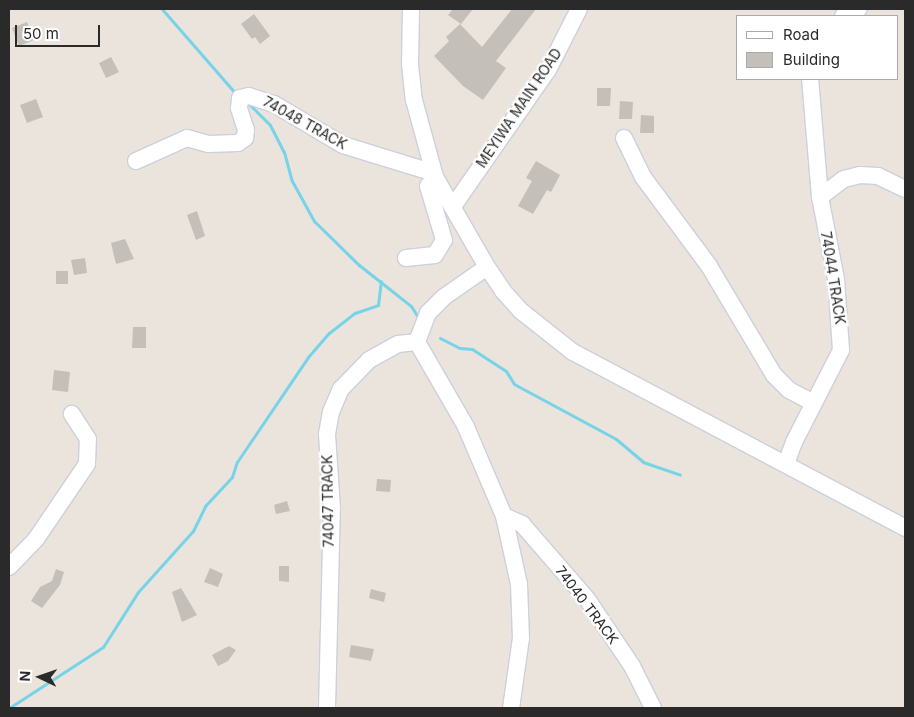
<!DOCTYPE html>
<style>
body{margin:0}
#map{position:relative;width:914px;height:717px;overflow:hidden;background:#ebe4dd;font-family:Inter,sans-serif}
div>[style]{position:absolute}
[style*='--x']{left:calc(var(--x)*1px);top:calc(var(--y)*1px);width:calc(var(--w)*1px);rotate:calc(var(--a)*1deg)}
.stream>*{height:3px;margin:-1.5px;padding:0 1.5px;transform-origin:1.5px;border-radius:1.5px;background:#77d3e7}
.building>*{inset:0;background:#c4bfb9}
.roads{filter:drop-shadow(1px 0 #ccd0db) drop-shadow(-1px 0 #ccd0db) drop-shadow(0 1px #ccd0db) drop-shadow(0 -1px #ccd0db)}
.minor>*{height:16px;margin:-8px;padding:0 8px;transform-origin:8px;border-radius:8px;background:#fff}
span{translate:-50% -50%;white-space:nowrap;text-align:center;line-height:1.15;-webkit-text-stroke:4.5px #fff;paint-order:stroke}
.street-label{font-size:14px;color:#2a2a2a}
.frame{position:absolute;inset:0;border:10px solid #2a2a2a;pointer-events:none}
.legend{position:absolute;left:736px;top:15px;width:162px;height:65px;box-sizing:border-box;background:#fff;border:1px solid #aaa;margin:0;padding:6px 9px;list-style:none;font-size:15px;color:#2a2a2a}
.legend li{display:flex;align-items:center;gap:10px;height:25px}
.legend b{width:25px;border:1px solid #aaa}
.north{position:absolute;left:15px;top:652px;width:50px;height:50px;-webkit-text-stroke:4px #fff;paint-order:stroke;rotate:273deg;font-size:14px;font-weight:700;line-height:20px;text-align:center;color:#2a2a2a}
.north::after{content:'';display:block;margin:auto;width:18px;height:22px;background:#2a2a2a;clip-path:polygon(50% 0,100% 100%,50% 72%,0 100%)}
.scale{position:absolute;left:15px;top:25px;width:85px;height:22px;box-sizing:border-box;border:2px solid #2a2a2a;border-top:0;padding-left:6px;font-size:15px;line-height:18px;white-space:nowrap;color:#2a2a2a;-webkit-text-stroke:4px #fff;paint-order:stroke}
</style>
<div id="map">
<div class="stream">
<i style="--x:162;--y:9;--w:114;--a:48.9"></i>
<i style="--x:248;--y:103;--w:31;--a:45"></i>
<i style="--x:270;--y:125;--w:30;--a:63"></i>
<i style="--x:284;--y:152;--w:30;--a:75"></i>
<i style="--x:292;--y:181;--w:46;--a:61.2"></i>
<i style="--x:314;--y:221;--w:63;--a:44.4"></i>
<i style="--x:359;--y:265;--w:66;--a:38.3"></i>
<i style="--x:411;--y:306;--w:15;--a:58"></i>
<i style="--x:440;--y:338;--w:22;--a:27"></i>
<i style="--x:460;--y:348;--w:12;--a:5"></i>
<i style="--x:472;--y:349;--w:40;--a:32.9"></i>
<i style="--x:506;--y:371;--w:15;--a:58"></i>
<i style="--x:514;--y:384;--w:116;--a:28.3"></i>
<i style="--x:616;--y:439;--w:35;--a:40"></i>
<i style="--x:643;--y:462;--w:39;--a:19"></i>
<i style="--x:9;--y:708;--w:112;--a:-33"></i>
<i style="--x:103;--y:647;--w:65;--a:-57.5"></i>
<i style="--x:138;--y:592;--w:82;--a:-48"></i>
<i style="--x:193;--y:531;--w:28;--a:-64"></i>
<i style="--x:205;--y:506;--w:40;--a:-47"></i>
<i style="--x:232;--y:477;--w:16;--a:-72"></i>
<i style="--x:237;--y:462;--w:127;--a:-55.9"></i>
<i style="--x:308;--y:357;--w:32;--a:-49"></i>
<i style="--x:329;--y:333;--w:33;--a:-38"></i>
<i style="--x:355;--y:313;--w:24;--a:-19"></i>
<i style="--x:378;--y:305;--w:24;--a:-83"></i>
</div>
<div class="building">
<i style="clip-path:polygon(453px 9px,473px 9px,461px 24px,448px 15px)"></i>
<i style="clip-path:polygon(512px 9px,536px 9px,496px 61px,506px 68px,483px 100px,463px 86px,434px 56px,449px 41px,446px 37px,460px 24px,482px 47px)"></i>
<i style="clip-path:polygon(254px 14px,270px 36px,260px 44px,255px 37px,252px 39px,241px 24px)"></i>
<i style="clip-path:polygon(27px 22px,34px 40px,19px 46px,12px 28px)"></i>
<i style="clip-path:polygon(111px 57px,119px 72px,106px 78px,99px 63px)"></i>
<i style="clip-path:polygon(597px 88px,611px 88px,610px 106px,597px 106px)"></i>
<i style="clip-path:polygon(36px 99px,43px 117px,27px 123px,20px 105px)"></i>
<i style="clip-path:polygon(620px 101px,633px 102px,632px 119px,619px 119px)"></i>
<i style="clip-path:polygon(641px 115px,654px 116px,654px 133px,640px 133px)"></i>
<i style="clip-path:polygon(536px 161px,560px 175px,551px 192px,547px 190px,533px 214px,518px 206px,532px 181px,526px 178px)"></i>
<i style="clip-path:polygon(197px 211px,205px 236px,196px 240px,187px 215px)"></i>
<i style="clip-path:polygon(125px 239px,134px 259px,116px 264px,111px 243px)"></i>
<i style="clip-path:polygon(85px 258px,87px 273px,74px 275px,71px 260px)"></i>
<i style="clip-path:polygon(56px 271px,68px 271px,68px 284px,56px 284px)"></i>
<i style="clip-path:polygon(133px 327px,146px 327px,146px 348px,132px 348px)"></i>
<i style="clip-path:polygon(54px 370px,70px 372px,68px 392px,52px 390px)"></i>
<i style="clip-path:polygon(377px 479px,391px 480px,390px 492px,376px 491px)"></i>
<i style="clip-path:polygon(287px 501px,290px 511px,276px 514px,274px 505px)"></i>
<i style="clip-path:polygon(279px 566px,289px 566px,289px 582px,279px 581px)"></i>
<i style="clip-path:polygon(210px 568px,223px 574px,218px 587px,204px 582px)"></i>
<i style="clip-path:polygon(56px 569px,64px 572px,60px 585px,42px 608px,31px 601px,40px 587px,52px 581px)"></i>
<i style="clip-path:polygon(181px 588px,197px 615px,182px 622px,172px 592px)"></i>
<i style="clip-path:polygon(371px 589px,386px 593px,384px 602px,369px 598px)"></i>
<i style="clip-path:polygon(351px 645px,374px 649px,371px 661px,349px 657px)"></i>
<i style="clip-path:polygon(229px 646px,236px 650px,228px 661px,218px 666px,212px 655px)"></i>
</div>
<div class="roads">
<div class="minor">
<i style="--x:411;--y:9;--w:55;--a:91"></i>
<i style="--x:410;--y:64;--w:36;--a:84"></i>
<i style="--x:414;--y:100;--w:80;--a:74.7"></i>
<i style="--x:435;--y:177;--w:104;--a:60"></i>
<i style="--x:487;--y:267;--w:29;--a:56"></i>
<i style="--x:503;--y:291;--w:27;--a:48"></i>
<i style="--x:521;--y:311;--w:66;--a:38.3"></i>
<i style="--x:573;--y:352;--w:376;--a:27.9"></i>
<i style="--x:843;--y:16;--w:17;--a:-24"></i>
<i style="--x:624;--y:138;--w:43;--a:64"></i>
<i style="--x:643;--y:177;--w:111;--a:53.4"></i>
<i style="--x:709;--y:266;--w:127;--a:59.2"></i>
<i style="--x:774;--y:375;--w:21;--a:45"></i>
<i style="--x:789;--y:390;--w:27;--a:28"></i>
<i style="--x:136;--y:161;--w:56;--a:-24.3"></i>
<i style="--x:187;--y:138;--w:22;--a:16"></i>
<i style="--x:208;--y:144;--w:30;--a:-2"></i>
<i style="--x:238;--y:143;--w:9;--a:-36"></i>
<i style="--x:245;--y:138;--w:8;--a:-83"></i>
<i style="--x:246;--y:130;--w:23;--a:-108"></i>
<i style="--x:239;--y:108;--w:10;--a:-84"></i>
<i style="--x:240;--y:98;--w:9;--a:-13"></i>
<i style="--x:249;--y:96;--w:26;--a:18"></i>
<i style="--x:274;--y:104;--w:80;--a:30.7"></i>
<i style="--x:343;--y:145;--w:95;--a:17.1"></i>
<i style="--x:820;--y:197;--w:30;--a:-37"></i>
<i style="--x:844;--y:179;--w:16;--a:-14"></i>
<i style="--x:860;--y:175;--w:18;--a:3"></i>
<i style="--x:878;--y:176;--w:30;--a:26"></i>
<i style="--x:454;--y:205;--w:165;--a:-55.2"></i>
<i style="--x:548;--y:70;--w:68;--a:-63.1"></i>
<i style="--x:406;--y:258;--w:29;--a:-6"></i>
<i style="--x:435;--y:255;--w:17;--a:-59"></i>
<i style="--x:444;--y:240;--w:56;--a:-106.5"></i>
<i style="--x:428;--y:186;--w:11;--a:-52"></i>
<i style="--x:487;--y:267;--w:52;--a:145.1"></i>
<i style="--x:444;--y:297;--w:23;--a:135"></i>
<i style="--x:428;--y:313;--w:31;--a:111"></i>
<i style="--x:417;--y:342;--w:98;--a:60"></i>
<i style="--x:466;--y:427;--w:97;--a:66.9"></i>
<i style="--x:504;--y:516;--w:70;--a:77.6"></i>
<i style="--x:519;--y:584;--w:54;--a:87.9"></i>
<i style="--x:521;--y:638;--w:71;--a:98.1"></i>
<i style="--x:786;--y:464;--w:23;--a:-70"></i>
<i style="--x:794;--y:442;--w:103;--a:-62.9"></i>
<i style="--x:841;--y:350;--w:71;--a:-94"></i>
<i style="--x:836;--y:279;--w:84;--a:-101"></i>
<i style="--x:820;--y:197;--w:118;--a:-94.8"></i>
<i style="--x:504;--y:516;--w:20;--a:24"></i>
<i style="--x:522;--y:524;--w:99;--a:49.1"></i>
<i style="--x:587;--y:599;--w:81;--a:56.1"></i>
<i style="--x:632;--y:666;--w:47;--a:63.4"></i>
<i style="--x:9;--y:567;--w:39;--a:-46"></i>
<i style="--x:36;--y:539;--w:91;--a:-55.8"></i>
<i style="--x:87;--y:464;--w:25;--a:-88"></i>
<i style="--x:88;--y:439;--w:30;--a:-123"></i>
<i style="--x:327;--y:708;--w:200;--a:-88.6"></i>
<i style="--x:332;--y:508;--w:74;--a:-93.9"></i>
<i style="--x:327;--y:434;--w:22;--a:-80"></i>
<i style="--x:331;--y:412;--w:25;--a:-67"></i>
<i style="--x:341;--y:389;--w:40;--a:-46"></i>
<i style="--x:369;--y:360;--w:33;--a:-29"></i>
<i style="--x:398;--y:344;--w:19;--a:-6"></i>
</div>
</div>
<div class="street-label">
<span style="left:519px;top:108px;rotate:-56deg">MEYIWA MAIN ROAD</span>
<span style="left:305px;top:123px;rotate:29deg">74048 TRACK</span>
<span style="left:833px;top:278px;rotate:81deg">74044 TRACK</span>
<span style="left:328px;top:501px;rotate:-91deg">74047 TRACK</span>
<span style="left:587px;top:605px;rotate:53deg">74040 TRACK</span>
</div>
<div class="frame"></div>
<ul class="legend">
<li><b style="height:6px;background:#fff"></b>Road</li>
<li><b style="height:14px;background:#c4bfb9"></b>Building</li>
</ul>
<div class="north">N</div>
<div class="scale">50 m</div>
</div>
